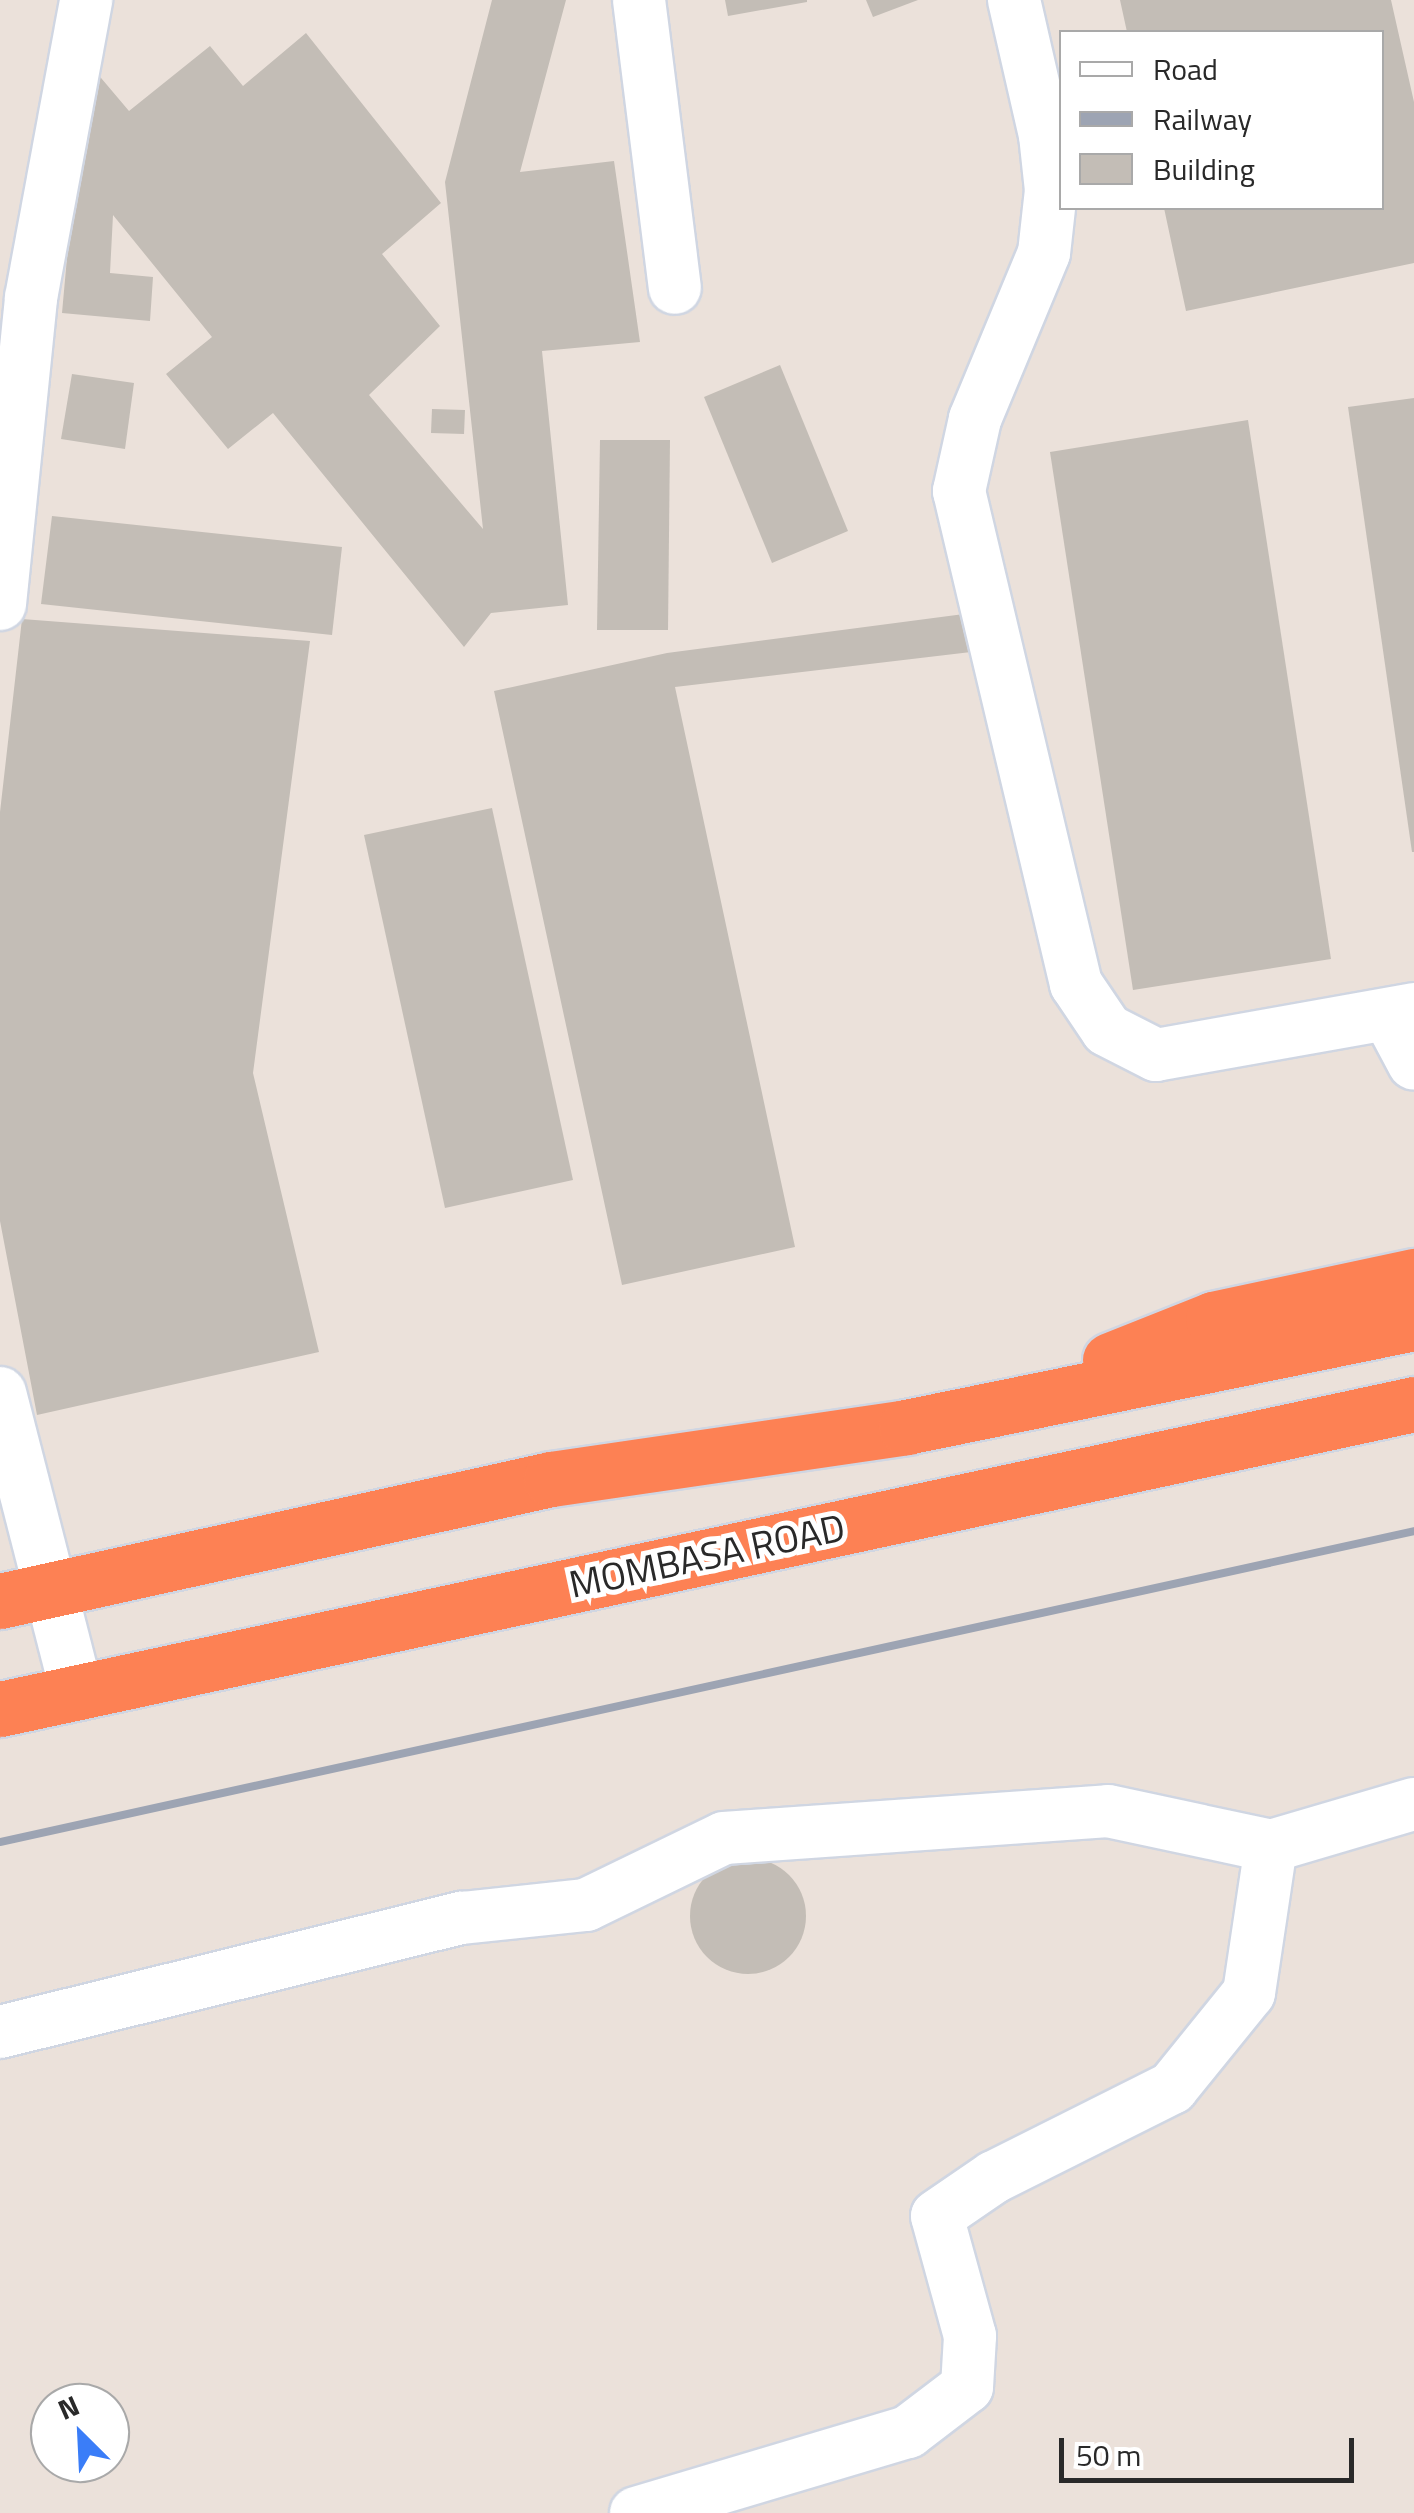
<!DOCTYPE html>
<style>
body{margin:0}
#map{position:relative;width:1414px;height:2513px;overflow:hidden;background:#ebe1da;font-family:"Titillium Web",sans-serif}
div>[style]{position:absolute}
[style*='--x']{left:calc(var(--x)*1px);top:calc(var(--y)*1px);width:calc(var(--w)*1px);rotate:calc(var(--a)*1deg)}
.building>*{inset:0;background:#c3bdb6}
.round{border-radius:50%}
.roads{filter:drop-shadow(2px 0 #d0d6e2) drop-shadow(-2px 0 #d0d6e2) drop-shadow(0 2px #d0d6e2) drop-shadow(0 -2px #d0d6e2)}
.minor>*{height:52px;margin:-26px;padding:0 26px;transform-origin:26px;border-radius:26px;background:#fff}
.highway>*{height:55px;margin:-27.5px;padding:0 27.5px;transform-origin:27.5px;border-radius:27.5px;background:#fd8154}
.rail>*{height:8px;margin:-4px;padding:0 4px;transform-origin:4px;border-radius:4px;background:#9da4b3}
span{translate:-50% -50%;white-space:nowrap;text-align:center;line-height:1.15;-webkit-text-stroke:10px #fff;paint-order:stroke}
.street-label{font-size:38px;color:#292929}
.legend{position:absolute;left:1059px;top:30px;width:325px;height:180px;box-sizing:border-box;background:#fff;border:2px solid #a9a9a9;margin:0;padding:12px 18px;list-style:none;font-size:30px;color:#292929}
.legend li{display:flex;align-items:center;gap:20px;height:50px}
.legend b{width:50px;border:2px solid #a9a9a9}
.north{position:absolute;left:30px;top:2383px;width:100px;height:100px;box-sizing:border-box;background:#fff;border:2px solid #a9a9a9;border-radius:50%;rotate:336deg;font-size:28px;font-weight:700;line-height:40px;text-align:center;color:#292929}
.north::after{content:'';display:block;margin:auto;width:35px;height:45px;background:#3a7df8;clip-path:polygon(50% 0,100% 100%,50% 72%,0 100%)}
.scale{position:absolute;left:1059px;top:2438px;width:295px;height:45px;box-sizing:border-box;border:5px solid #292929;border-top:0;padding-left:12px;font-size:30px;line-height:35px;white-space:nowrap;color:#292929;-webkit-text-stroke:8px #fff;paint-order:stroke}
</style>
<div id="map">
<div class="building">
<i style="clip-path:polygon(492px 0,566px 0,520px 172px,614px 161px,640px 342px,542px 351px,568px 605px,491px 613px,464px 647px,273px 413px,228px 449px,166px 374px,212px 337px,113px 215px,110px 273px,153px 277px,150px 321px,62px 313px,85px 59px,129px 111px,210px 46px,243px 86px,306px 33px,441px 203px,382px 254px,440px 326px,369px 395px,483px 529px,445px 182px)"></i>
<i style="clip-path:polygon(725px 0,807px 0,807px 2px,728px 16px)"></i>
<i style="clip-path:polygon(866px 0,918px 0,873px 17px)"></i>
<i style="clip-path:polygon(1120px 0,1391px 0,1414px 102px,1414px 263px,1186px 311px,1164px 208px,1382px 208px,1382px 32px,1127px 32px)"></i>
<i style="clip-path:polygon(780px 365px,848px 531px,772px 563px,704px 397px)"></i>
<i style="clip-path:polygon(72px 374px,134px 383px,125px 449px,61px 439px)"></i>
<i style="clip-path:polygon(1414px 398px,1414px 852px,1412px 852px,1348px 407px)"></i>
<i style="clip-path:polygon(432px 409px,465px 410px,464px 434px,431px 433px)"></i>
<i style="clip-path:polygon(1248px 420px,1331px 959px,1133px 990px,1050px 452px)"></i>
<i style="clip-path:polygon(600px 440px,670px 440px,668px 630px,597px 630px)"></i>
<i style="clip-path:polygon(52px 516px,342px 547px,332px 635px,41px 604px)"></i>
<i style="clip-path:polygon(964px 614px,971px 652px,675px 687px,795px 1247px,622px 1285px,494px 691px,667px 653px)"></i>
<i style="clip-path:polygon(22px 619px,310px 641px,253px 1073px,319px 1352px,37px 1415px,0 1221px,0 812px)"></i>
<i style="clip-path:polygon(492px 808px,573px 1180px,445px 1208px,364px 835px)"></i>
<i class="round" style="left:690px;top:1858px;width:116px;height:116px"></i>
</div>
<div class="roads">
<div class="minor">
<i style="--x:639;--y:0;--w:290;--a:82.9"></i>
<i style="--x:1014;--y:0;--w:139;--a:77.1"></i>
<i style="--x:1045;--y:135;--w:55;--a:83.8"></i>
<i style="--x:1051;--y:190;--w:63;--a:96.3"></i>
<i style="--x:1044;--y:253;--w:180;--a:112.6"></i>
<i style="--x:975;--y:419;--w:74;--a:102.5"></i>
<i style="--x:959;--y:491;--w:507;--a:76.65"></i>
<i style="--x:1076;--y:984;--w:55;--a:56"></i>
<i style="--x:1107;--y:1030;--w:55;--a:27"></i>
<i style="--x:1156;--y:1055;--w:262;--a:-10.1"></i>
<i style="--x:0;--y:604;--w:308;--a:-84.2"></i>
<i style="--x:31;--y:298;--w:303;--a:-79.5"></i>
<i style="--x:1388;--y:1015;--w:55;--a:62"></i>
<i style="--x:0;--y:1393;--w:306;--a:75.6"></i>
<i style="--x:0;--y:2032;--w:476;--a:-13.9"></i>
<i style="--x:462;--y:1918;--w:125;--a:-6"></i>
<i style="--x:586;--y:1905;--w:153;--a:-25.9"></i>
<i style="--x:724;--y:1838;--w:385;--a:-4"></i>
<i style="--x:1108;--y:1811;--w:167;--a:12.1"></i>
<i style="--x:1271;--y:1846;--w:149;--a:-16.4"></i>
<i style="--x:636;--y:2513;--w:284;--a:-16.6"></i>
<i style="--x:908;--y:2432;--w:74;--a:-37.3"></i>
<i style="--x:967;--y:2387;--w:51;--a:-86.6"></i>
<i style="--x:970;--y:2336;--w:124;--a:-105.4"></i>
<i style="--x:937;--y:2216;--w:69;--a:-34.4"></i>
<i style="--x:994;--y:2177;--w:199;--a:-26.6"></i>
<i style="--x:1172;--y:2088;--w:122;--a:-51"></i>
<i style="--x:1249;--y:1993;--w:149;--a:-81.5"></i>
</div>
<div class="highway">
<i style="--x:1110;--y:1360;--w:111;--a:-21.7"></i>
<i style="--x:1213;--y:1319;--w:206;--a:-12.1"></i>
<i style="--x:0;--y:1601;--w:564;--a:-12.48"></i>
<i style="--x:551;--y:1479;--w:359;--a:-8.3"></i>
<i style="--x:906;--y:1427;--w:519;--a:-11.57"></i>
<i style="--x:0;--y:1709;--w:1447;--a:-12.17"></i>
</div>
</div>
<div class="rail">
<i style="--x:0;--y:1842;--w:1448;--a:-12.4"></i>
</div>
<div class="street-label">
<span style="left:707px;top:1556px;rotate:-12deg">MOMBASA ROAD</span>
</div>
<ul class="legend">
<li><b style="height:12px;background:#fff"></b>Road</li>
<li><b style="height:12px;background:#9da4b3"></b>Railway</li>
<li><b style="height:28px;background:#c3bdb6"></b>Building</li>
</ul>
<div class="north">N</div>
<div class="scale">50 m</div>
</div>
